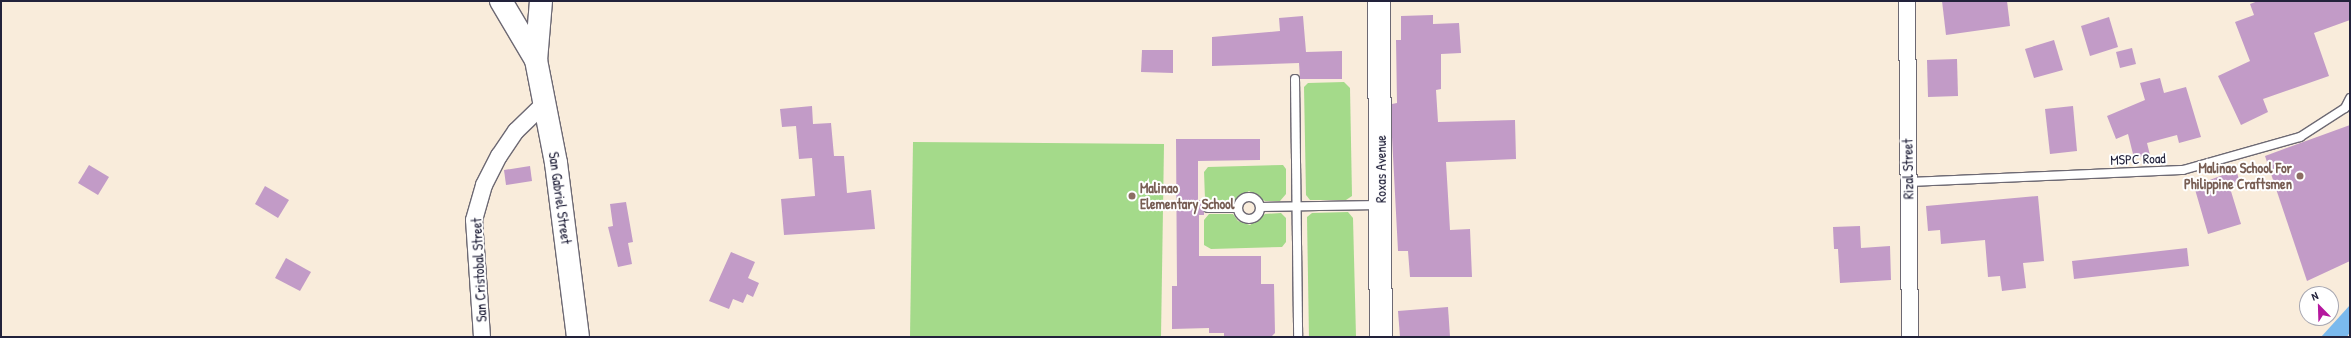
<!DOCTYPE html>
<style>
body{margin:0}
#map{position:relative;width:2351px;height:338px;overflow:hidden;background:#f9ecdb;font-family:"Patrick Hand",sans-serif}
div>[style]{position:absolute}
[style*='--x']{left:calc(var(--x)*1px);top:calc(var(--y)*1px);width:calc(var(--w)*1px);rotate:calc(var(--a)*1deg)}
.green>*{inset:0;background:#a4da8a}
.water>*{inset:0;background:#7ab9ed}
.building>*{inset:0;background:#c29bc7}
.roads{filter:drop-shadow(1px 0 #6d6973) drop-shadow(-1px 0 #6d6973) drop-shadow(0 1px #6d6973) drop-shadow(0 -1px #6d6973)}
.lane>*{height:8px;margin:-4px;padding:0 4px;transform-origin:4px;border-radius:4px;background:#fff}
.lane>.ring{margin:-4px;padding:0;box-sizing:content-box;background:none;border:8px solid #fff;border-radius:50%}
.street>*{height:16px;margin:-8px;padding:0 8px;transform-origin:8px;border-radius:8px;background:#fff}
.secondary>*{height:22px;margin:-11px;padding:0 11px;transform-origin:11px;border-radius:11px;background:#fff}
.dots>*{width:11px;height:11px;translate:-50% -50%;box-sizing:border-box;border:2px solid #fff;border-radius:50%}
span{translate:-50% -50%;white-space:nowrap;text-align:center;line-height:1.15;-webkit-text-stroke:4px #fff;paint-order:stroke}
.street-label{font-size:14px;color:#22223b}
.education-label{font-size:14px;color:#785e54;font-weight:700}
.right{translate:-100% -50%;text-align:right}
.left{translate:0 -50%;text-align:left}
.frame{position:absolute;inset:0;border:2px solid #22223b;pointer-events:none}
.north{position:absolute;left:2299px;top:286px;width:40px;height:40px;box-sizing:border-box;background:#fff;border:1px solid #a7a7b1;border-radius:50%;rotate:337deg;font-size:11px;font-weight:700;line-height:16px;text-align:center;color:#22223b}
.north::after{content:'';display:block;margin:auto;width:14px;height:18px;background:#b5179e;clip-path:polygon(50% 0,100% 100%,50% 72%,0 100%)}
</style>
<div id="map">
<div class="green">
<i style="clip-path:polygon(1344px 82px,1350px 88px,1352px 196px,1346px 200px,1310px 200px,1306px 195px,1304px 87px,1308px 83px)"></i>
<i style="clip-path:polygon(913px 142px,1164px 144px,1161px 337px,910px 337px)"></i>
<i style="clip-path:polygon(1283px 165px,1286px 169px,1286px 194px,1280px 201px,1265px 201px,1249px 191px,1232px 202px,1205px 199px,1204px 172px,1208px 167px)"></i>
<i style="clip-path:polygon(1348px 212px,1353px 218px,1356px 337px,1309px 337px,1307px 217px,1312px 213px)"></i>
<i style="clip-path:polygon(1281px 213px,1286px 218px,1286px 242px,1282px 247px,1211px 249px,1204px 245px,1204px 220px,1209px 214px,1233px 214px,1238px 221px,1250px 225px,1265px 214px)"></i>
</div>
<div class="water">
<i style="clip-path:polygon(2350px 305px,2350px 332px,2347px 337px,2321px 337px)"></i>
</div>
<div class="building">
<i style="clip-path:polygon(1942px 1px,2007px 1px,2010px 26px,1946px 35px)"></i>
<i style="clip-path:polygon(2258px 1px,2350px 1px,2350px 20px,2314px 33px,2329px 76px,2263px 99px,2268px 112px,2241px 125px,2218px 76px,2250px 61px,2235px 22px,2254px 15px,2250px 4px)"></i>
<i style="clip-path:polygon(1433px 15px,1433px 24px,1459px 23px,1461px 53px,1441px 54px,1441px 89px,1436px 90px,1438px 122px,1515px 120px,1516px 159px,1446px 162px,1450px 230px,1470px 229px,1472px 277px,1410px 277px,1408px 251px,1398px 251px,1392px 137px,1392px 104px,1397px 103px,1396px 40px,1401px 40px,1401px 16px)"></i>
<i style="clip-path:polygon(1303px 16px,1306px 52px,1342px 51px,1342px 79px,1300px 79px,1299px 63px,1212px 66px,1212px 37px,1280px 31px,1279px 18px)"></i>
<i style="clip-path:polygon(2109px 17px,2118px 47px,2090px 56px,2081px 26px)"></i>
<i style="clip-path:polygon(2054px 40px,2063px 70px,2034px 78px,2025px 49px)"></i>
<i style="clip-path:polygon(2132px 48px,2136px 64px,2120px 68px,2116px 52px)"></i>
<i style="clip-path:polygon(1142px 50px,1173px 50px,1173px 73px,1141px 72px)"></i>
<i style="clip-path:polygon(1957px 59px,1958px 96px,1928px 97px,1927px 60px)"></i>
<i style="clip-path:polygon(2160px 78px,2164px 93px,2186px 87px,2201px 137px,2179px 143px,2177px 135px,2147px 143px,2150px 155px,2134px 158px,2128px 134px,2116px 139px,2107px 116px,2145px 100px,2140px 83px)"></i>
<i style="clip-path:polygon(812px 106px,813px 124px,831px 123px,834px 156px,844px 156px,847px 193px,871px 190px,875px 229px,784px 235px,781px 199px,815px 196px,812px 158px,799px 159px,796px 126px,782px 127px,780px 109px)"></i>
<i style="clip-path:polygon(2073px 106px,2077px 151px,2050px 154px,2045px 109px)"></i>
<i style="clip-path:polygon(2350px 125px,2350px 261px,2307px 281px,2265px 156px)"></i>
<i style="clip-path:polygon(1176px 139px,1260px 139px,1260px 160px,1198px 161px,1198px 200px,1204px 200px,1204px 215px,1199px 215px,1199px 256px,1261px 256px,1261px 284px,1274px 284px,1275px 333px,1271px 337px,1224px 337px,1224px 333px,1209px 333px,1209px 328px,1172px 329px,1172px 286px,1177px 286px)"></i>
<i style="clip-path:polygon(89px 165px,109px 177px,98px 195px,78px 183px)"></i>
<i style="clip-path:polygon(530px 166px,532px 181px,506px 185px,504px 170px)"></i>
<i style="clip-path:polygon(2236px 170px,2241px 185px,2230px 188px,2241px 224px,2208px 234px,2194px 186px)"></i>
<i style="clip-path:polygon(265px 186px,289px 200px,278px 218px,255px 204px)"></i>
<i style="clip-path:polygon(2038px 196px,2044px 261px,2023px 263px,2026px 288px,2002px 291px,2000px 276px,1988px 277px,1985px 240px,1941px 244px,1940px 230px,1928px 231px,1926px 206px)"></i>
<i style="clip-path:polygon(626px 202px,633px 242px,628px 243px,632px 264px,618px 267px,608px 227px,613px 226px,610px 204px)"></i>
<i style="clip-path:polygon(1860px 226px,1861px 248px,1890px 246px,1891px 280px,1840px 283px,1838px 249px,1834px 249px,1833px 227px)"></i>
<i style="clip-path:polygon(2187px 248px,2189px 266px,2074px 279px,2072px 261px)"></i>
<i style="clip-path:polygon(731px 252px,755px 262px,748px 278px,759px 283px,753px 297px,747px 294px,743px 303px,733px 299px,729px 309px,709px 301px)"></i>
<i style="clip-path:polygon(286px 258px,311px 272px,300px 291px,275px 278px)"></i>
<i style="clip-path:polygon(1448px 307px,1450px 337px,1400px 337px,1398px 311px)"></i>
</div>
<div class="roads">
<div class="lane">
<i style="--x:1295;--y:79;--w:258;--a:89.3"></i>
<i style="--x:1908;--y:182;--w:275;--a:-2.5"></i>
<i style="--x:2183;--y:170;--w:122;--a:-15.8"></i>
<i style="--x:2300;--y:137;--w:54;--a:-32.8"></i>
<i style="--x:2345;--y:108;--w:11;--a:-63"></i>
<i class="ring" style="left:1238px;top:197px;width:14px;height:14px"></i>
<i style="--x:1260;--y:207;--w:119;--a:-1"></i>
<i style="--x:1208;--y:208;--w:30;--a:0"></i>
</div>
<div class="street">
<i style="--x:1907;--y:1;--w:336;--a:89.5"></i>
<i style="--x:482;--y:337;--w:117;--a:-93.9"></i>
<i style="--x:474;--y:220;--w:36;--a:-74"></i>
<i style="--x:484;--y:185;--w:33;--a:-63"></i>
<i style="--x:499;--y:156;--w:30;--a:-56"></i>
<i style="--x:516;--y:131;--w:37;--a:-44"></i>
</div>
<div class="secondary">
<i style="--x:501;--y:1;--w:69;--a:59.3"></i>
<i style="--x:541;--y:1;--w:59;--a:94.8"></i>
<i style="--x:536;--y:60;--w:105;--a:79"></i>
<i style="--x:556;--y:163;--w:175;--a:82.8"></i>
<i style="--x:1379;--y:1;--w:336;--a:89.7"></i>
</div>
</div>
<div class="dots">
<i style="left:2300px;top:176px;background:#8d6e63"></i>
<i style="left:1132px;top:196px;background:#8d6e63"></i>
</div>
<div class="street-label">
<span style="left:2138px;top:159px;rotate:-2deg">MSPC Road</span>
<span style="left:1381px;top:169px;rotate:-90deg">Roxas Avenue</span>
<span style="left:1908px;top:169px;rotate:-91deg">Rizal Street</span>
<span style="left:560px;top:198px;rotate:82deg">San Gabriel Street</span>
<span style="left:479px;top:270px;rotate:-93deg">San Cristobal Street</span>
</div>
<div class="education-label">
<span class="right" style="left:2292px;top:176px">Malinao School For<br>Philippine Craftsmen</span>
<span class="left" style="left:1140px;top:196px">Malinao<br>Elementary School</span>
</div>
<div class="frame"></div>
<div class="north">N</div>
</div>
